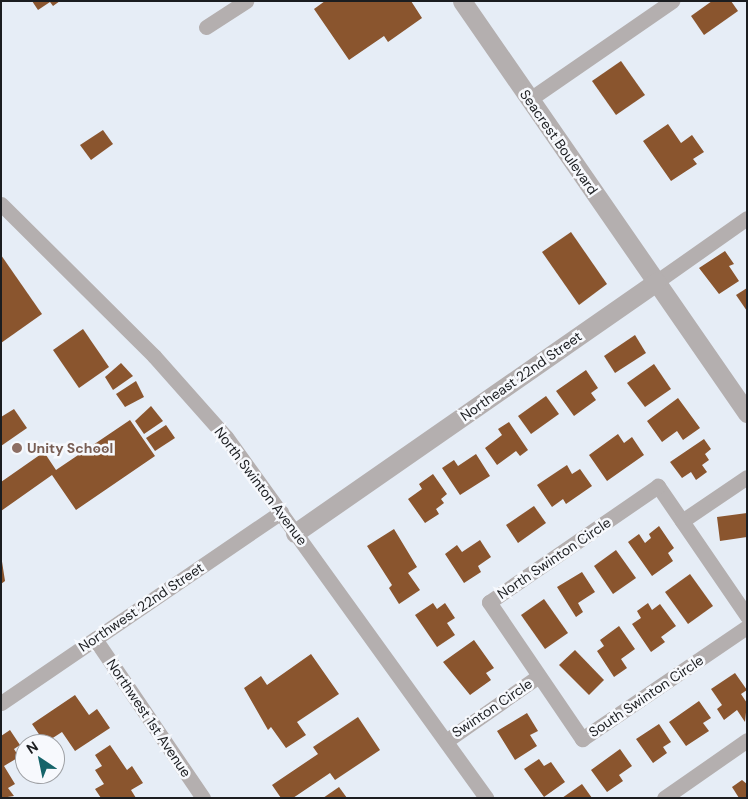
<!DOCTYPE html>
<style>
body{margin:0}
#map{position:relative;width:748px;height:799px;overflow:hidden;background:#e6edf6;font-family:"DM Sans",sans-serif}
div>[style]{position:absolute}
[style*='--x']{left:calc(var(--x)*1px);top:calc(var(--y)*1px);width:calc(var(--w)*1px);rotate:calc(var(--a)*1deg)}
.building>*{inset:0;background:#8a552e}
.minor>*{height:15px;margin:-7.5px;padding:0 7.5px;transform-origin:7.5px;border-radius:7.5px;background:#b4afaf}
.tertiary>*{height:19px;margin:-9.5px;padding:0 9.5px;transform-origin:9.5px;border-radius:9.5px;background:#b4afaf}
.dots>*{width:14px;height:14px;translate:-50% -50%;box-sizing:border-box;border:2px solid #f7f9fd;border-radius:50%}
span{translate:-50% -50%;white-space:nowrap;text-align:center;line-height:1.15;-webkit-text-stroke:5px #f7f9fd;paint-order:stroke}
.street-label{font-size:14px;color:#1b1d20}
.education-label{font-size:14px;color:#785e54;font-weight:700}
.left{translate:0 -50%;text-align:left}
.frame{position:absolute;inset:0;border:2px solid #1b1d20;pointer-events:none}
.north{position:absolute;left:15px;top:734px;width:50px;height:50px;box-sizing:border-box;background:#f7f9fd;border:1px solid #9fa1a5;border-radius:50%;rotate:326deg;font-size:14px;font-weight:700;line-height:20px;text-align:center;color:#1b1d20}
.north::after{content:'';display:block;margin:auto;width:18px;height:22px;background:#15646a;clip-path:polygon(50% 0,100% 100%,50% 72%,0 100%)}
</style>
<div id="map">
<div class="building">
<i style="clip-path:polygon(32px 1px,60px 1px,53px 6px,50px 2px,38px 10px)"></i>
<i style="clip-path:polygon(325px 1px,411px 1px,422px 18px,388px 42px,384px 36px,349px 60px,314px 9px)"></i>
<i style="clip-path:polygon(712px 1px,731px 1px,738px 11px,704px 35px,691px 16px)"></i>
<i style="clip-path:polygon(621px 61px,645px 95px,616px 115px,592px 81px)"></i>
<i style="clip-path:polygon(668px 124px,681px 143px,692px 135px,704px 152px,693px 159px,697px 164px,671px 181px,643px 141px)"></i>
<i style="clip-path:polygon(103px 130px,113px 144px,91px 160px,80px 145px)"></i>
<i style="clip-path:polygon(571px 232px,607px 284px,579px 305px,542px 252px)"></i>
<i style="clip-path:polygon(725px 251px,734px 264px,729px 266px,739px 281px,719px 294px,699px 268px)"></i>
<i style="clip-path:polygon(1px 255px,42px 314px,1px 343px)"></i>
<i style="clip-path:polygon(747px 288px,747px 311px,736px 295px)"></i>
<i style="clip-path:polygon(83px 329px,109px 367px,79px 388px,53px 350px)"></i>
<i style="clip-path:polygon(635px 335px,646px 353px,615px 373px,604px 356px)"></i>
<i style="clip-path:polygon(121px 363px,133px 376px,113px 390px,105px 377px)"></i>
<i style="clip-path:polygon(654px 364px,671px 389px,645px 407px,627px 383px)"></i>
<i style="clip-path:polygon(586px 370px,598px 388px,591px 393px,596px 400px,574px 416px,556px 391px)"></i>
<i style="clip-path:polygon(136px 381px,144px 397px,125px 407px,116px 394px)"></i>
<i style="clip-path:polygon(546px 396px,559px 414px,531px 434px,518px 416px)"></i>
<i style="clip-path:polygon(678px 398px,700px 428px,683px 440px,677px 431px,662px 442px,647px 421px)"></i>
<i style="clip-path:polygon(151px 406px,163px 421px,144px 434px,135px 421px)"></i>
<i style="clip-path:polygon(14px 409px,27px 428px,1px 446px,1px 417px)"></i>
<i style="clip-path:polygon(130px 420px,155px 456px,76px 510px,52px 475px,1px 511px,1px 482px,44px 452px,56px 470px)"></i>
<i style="clip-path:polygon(509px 422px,528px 450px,520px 456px,516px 451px,497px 465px,485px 448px,502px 435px,498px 429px)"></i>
<i style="clip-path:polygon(166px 425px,175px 438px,155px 451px,146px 438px)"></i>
<i style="clip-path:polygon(618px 434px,624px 443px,632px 437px,644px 455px,607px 481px,589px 455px)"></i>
<i style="clip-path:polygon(704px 439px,711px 449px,705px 454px,709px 460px,702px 465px,707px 472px,696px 480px,691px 472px,682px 478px,670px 462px)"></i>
<i style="clip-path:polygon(476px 454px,490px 476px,460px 495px,442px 468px,454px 460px,458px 466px)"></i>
<i style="clip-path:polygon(567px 465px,572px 474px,580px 469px,592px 486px,566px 504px,563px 499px,552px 507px,537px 485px)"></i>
<i style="clip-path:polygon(433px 474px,447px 494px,441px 499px,444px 503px,436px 509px,439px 514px,425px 523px,408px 499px,422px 489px,419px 484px)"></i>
<i style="clip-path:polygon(534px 506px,546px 523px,518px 543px,506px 525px)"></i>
<i style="clip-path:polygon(747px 513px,747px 537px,720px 541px,717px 517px)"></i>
<i style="clip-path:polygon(659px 526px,674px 548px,668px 553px,673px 561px,652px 576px,628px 542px,639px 534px,645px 543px,651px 538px,649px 534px)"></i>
<i style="clip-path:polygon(394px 529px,417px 567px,408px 573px,420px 590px,399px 604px,389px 588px,392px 585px,367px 546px)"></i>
<i style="clip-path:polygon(480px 540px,491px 557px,478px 566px,481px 572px,464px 583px,445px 554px,457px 545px,462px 552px)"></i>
<i style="clip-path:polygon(616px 550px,636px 578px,613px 594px,594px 566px)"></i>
<i style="clip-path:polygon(1px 555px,5px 581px,1px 584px)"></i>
<i style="clip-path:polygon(582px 572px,595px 592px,578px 603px,583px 612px,576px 617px,557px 587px)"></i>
<i style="clip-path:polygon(690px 574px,713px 606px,688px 624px,665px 592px)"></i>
<i style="clip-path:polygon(544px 599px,568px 633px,545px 649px,521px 615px)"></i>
<i style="clip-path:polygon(433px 603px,437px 609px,445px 603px,455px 618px,447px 623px,455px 635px,437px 647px,415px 615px)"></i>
<i style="clip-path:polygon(648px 603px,652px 610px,660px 604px,676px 626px,661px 637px,665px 642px,651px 652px,632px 624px,641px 618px,637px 611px)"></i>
<i style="clip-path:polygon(619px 626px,635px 649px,621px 659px,627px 668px,614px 677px,597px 651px,604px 646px,600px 640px)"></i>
<i style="clip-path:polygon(474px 640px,494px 668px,486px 673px,491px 680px,470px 695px,443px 662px)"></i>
<i style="clip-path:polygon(575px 650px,604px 680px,589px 695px,559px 665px)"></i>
<i style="clip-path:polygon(311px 654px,339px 694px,297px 722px,306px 735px,286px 748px,271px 727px,268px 730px,244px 688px,261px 676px,267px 685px)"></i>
<i style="clip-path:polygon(735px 673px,747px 690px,741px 694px,747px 703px,745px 722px,737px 710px,724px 720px,717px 709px,722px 705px,711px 689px)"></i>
<i style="clip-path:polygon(75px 695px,89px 715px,97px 709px,110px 728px,75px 751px,62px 732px,45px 743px,32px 724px)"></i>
<i style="clip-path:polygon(699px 701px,711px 718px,703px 723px,709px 731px,686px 746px,669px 722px)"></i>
<i style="clip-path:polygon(527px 713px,538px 731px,530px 735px,537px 746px,515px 760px,497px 731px)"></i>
<i style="clip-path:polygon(358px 717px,380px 750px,335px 780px,330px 773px,293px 798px,281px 798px,272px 785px,318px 754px,313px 747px)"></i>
<i style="clip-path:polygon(659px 724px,671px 742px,663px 747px,667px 753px,653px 763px,636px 739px)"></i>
<i style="clip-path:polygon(10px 730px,20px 745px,14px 749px,19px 757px,4px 766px,15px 784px,8px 788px,14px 796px,1px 798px,1px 736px)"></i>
<i style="clip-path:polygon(110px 745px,127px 770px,132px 766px,143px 783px,131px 790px,136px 798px,101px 798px,95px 789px,104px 784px,95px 770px,102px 766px,95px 755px)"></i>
<i style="clip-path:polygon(620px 749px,632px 766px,619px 775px,623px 781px,607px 792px,591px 770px)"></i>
<i style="clip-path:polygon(539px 759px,544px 766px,551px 762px,565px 782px,544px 797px,524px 769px)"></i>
<i style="clip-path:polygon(742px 780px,747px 784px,747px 798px,739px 798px,732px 787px)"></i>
<i style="clip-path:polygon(582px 784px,592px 798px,562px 798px)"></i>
<i style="clip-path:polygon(339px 787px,347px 798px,323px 798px)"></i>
</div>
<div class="minor">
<i style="--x:206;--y:27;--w:48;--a:-33"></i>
<i style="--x:530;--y:99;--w:173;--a:-34.6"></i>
<i style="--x:1;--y:204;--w:216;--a:44.8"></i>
<i style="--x:154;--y:356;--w:108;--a:48.4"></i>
<i style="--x:226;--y:437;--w:445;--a:54.2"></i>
<i style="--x:656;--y:282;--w:111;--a:-35.1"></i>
<i style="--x:682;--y:521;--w:78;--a:-34.1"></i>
<i style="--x:747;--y:616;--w:158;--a:-124.4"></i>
<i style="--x:658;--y:486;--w:205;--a:145.5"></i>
<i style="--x:489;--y:602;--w:166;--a:55.8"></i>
<i style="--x:582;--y:739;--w:199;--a:-34.2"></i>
<i style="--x:95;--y:639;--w:192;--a:55.8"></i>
<i style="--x:1;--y:703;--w:339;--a:-34.3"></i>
<i style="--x:446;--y:741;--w:113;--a:-35"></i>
<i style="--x:664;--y:798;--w:101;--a:-34.9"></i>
</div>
<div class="tertiary">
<i style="--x:462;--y:1;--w:501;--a:55.33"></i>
<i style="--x:295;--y:533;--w:440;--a:-34.8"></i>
</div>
<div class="dots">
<i style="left:17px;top:448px;background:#8d6e63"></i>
</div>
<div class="street-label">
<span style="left:559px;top:142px;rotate:55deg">Seacrest Boulevard</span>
<span style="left:521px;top:376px;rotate:-35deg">Northeast 22nd Street</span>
<span style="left:261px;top:486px;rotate:53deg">North Swinton Avenue</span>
<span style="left:554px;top:558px;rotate:-34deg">North Swinton Circle</span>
<span style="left:141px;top:607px;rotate:-34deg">Northwest 22nd Street</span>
<span style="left:646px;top:696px;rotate:-34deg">South Swinton Circle</span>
<span style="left:492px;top:708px;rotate:-34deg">Swinton Circle</span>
<span style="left:149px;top:718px;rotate:56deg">Northwest 1st Avenue</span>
</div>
<div class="education-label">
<span class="left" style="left:27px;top:448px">Unity School</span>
</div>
<div class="frame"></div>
<div class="north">N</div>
</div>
